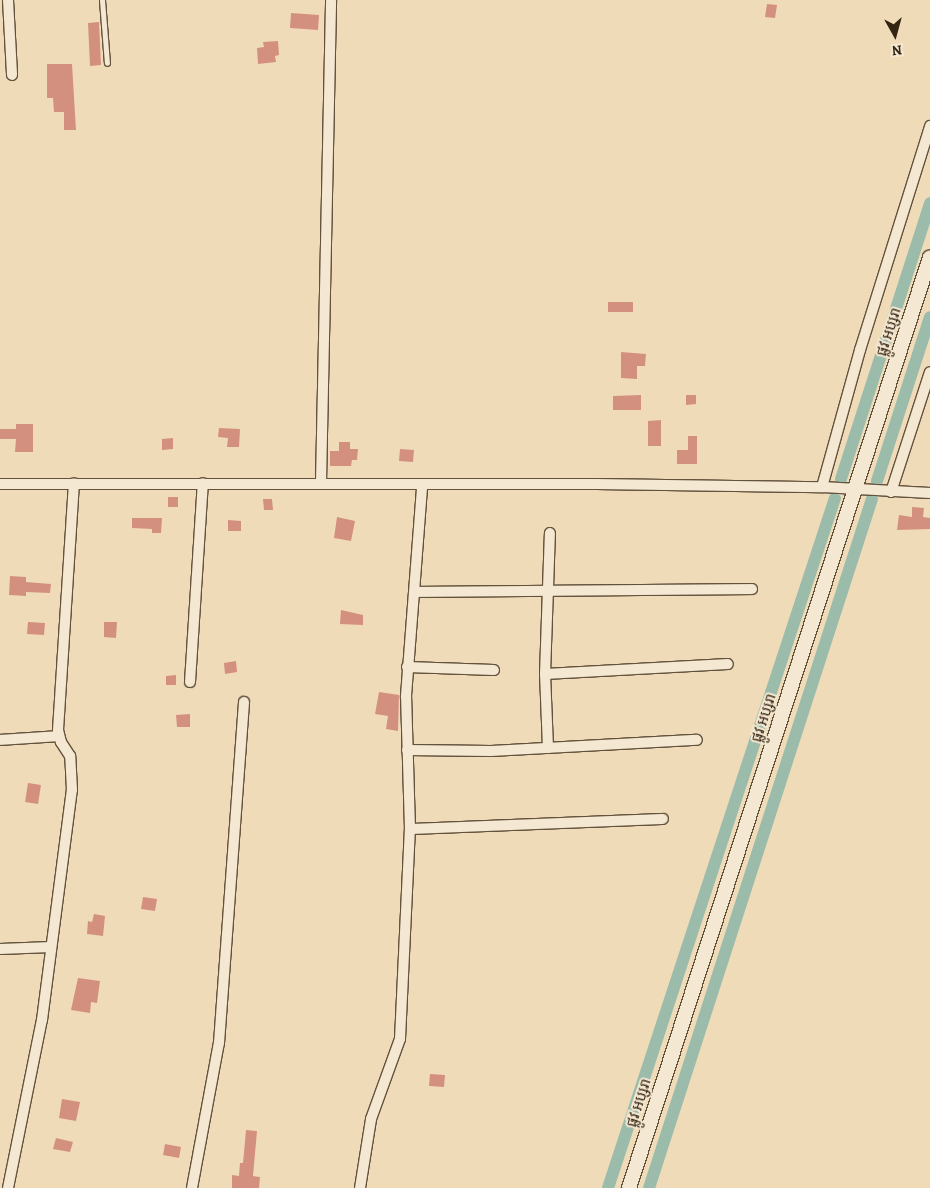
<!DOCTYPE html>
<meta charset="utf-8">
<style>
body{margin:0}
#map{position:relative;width:930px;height:1188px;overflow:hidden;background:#f0dbb9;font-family:Alegreya,"Noto Sans Khmer",serif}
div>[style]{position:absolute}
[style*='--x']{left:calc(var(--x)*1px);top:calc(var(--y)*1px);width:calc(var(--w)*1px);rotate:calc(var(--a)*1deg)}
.canal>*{height:12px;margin:-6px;padding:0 6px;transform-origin:6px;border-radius:6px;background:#9bbbab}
.building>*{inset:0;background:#d3907f}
.roads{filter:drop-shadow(1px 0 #63523c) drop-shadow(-1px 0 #63523c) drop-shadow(0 1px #63523c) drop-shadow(0 -1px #63523c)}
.lane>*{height:5px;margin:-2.5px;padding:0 2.5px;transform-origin:2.5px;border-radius:2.5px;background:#f5e8d2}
.street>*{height:10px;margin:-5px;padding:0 5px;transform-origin:5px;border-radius:5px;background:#f5e8d2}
.secondary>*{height:14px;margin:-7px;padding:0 7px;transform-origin:7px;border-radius:7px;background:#f5e8d2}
span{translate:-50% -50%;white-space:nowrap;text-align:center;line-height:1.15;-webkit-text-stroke:4px #f5e8d2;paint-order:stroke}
.street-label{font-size:15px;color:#342512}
.north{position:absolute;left:870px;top:10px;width:50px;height:50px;-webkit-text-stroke:4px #f5e8d2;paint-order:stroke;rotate:173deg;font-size:14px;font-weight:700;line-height:20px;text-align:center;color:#342512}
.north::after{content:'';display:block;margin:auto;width:18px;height:22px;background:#342512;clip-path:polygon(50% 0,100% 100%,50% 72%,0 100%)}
</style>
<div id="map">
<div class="canal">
<i style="--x:841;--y:479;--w:290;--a:-72.1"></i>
<i style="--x:877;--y:481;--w:172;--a:-72.1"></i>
<i style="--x:608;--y:1188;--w:726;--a:-71.79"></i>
<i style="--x:649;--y:1188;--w:724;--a:-72.07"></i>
</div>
<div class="building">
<i style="clip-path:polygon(767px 4px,777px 5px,775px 18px,765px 17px)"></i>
<i style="clip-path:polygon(291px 13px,319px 15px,318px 30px,290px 28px)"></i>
<i style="clip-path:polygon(99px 22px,101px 65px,90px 66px,88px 23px)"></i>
<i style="clip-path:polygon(278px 41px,279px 55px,275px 56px,276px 62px,258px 64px,257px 48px,264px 47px,263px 42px)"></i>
<i style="clip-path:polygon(47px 64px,72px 64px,76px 130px,64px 130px,64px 112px,54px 112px,53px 98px,47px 98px)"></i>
<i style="clip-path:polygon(608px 302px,633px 302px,633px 312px,608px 312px)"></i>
<i style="clip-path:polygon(621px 352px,646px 354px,645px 366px,637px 366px,637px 379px,621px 378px)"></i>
<i style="clip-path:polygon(641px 395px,641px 410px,613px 410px,613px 396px)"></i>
<i style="clip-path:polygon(686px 395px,696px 395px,696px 404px,686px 405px)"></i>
<i style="clip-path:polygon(661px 420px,661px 446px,648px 446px,648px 421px)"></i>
<i style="clip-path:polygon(16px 424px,33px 424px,33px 452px,15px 452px,16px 439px,0 439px,0 429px,16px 429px)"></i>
<i style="clip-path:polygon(219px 428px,240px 429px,239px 447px,227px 447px,228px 438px,218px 437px)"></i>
<i style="clip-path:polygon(688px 436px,697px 436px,697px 464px,677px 464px,677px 450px,688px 450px)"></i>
<i style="clip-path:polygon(173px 438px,173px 449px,162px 450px,162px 439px)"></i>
<i style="clip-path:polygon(339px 442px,350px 442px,350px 449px,358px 449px,357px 460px,352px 460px,351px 466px,330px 466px,330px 451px,339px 451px)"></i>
<i style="clip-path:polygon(400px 449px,414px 450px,413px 462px,399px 461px)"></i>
<i style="clip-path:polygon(168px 497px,178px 497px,178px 507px,168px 507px)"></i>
<i style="clip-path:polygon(263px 499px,272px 499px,273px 510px,264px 510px)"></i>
<i style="clip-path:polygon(912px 507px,924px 508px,923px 517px,930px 518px,930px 529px,897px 530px,899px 515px,912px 517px)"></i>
<i style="clip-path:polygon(337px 517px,355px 521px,351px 541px,334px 538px)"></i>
<i style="clip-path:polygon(132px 518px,162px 518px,161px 533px,152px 533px,152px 529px,132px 528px)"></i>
<i style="clip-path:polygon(228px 520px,241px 521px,241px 531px,228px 531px)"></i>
<i style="clip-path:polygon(10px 576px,26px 577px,26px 582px,51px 584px,50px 593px,26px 592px,26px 596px,9px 595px)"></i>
<i style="clip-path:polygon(341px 610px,363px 615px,363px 625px,340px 624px)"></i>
<i style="clip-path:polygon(28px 622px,45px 623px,44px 635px,27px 634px)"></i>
<i style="clip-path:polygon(104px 622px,117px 622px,116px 638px,104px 637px)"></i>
<i style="clip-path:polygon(236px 661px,237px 672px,225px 674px,224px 663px)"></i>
<i style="clip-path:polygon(176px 675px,176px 685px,166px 685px,166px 676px)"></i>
<i style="clip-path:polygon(379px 692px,399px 695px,398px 731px,386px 729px,388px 716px,375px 714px)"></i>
<i style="clip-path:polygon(190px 714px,190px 727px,177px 727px,176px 715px)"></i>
<i style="clip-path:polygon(28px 783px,41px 785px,38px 804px,25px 802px)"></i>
<i style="clip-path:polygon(143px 897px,157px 899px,155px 911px,141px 909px)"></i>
<i style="clip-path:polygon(94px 914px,105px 916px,103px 936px,87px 934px,88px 921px,92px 922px)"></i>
<i style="clip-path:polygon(78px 978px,100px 981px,97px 1003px,91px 1002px,90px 1013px,71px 1010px)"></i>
<i style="clip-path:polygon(430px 1074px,445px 1075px,444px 1087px,429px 1086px)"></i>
<i style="clip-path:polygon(62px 1099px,80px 1102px,76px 1121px,59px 1118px)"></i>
<i style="clip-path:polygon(246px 1130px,257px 1131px,253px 1176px,260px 1177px,259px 1188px,232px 1188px,232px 1175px,239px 1176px,240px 1163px,243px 1163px)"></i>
<i style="clip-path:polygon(56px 1138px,73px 1142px,70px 1152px,53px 1149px)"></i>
<i style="clip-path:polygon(165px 1144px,181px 1147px,179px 1158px,163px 1155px)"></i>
</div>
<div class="roads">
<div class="lane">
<i style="--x:102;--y:0;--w:63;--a:85.5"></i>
</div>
<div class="street">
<i style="--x:8;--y:0;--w:75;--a:86.9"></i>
<i style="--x:321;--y:482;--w:482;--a:-88.8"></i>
<i style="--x:0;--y:484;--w:596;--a:0"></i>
<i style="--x:596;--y:484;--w:226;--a:0.8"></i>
<i style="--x:822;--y:487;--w:108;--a:3.2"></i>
<i style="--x:822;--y:487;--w:142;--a:-74.5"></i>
<i style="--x:860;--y:350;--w:235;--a:-72.6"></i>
<i style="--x:891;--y:492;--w:126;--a:-72"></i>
<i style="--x:416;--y:592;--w:336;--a:-0.5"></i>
<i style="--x:407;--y:667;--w:87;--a:2"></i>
<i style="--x:545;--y:674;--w:183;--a:-3.1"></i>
<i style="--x:190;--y:682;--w:199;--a:-86.3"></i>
<i style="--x:0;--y:740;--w:59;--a:-3.9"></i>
<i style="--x:548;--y:748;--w:74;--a:-92.3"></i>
<i style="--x:545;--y:674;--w:141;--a:-88"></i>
<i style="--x:407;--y:750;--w:84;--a:0.7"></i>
<i style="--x:491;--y:751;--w:206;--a:-3.1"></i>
<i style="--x:410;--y:829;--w:253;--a:-2.3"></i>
<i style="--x:0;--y:949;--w:51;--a:-2.2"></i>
<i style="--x:8;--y:1188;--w:171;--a:-78.6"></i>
<i style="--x:42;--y:1020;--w:232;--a:-82.6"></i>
<i style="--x:72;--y:790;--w:34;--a:-93"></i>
<i style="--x:70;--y:756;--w:17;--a:-123"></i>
<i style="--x:61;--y:742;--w:12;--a:-104"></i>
<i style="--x:58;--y:730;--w:247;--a:-86.3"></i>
<i style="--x:192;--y:1188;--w:147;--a:-79.5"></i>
<i style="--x:219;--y:1043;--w:342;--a:-85.8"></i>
<i style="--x:360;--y:1188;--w:70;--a:-80.9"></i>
<i style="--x:371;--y:1119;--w:85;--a:-70.1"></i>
<i style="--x:400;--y:1039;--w:210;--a:-87.3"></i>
<i style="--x:410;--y:829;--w:133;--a:-91.7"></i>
<i style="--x:406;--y:696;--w:211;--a:-85.6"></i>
</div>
<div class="secondary">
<i style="--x:629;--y:1188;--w:978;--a:-72.08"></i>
</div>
</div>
<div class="street-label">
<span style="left:889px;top:332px;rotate:-72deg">ផ្លូវ អប្សរា</span>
<span style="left:764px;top:718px;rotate:-72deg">ផ្លូវ អប្សរា</span>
<span style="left:639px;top:1103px;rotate:-72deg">ផ្លូវ អប្សរា</span>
</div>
<div class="north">N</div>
</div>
